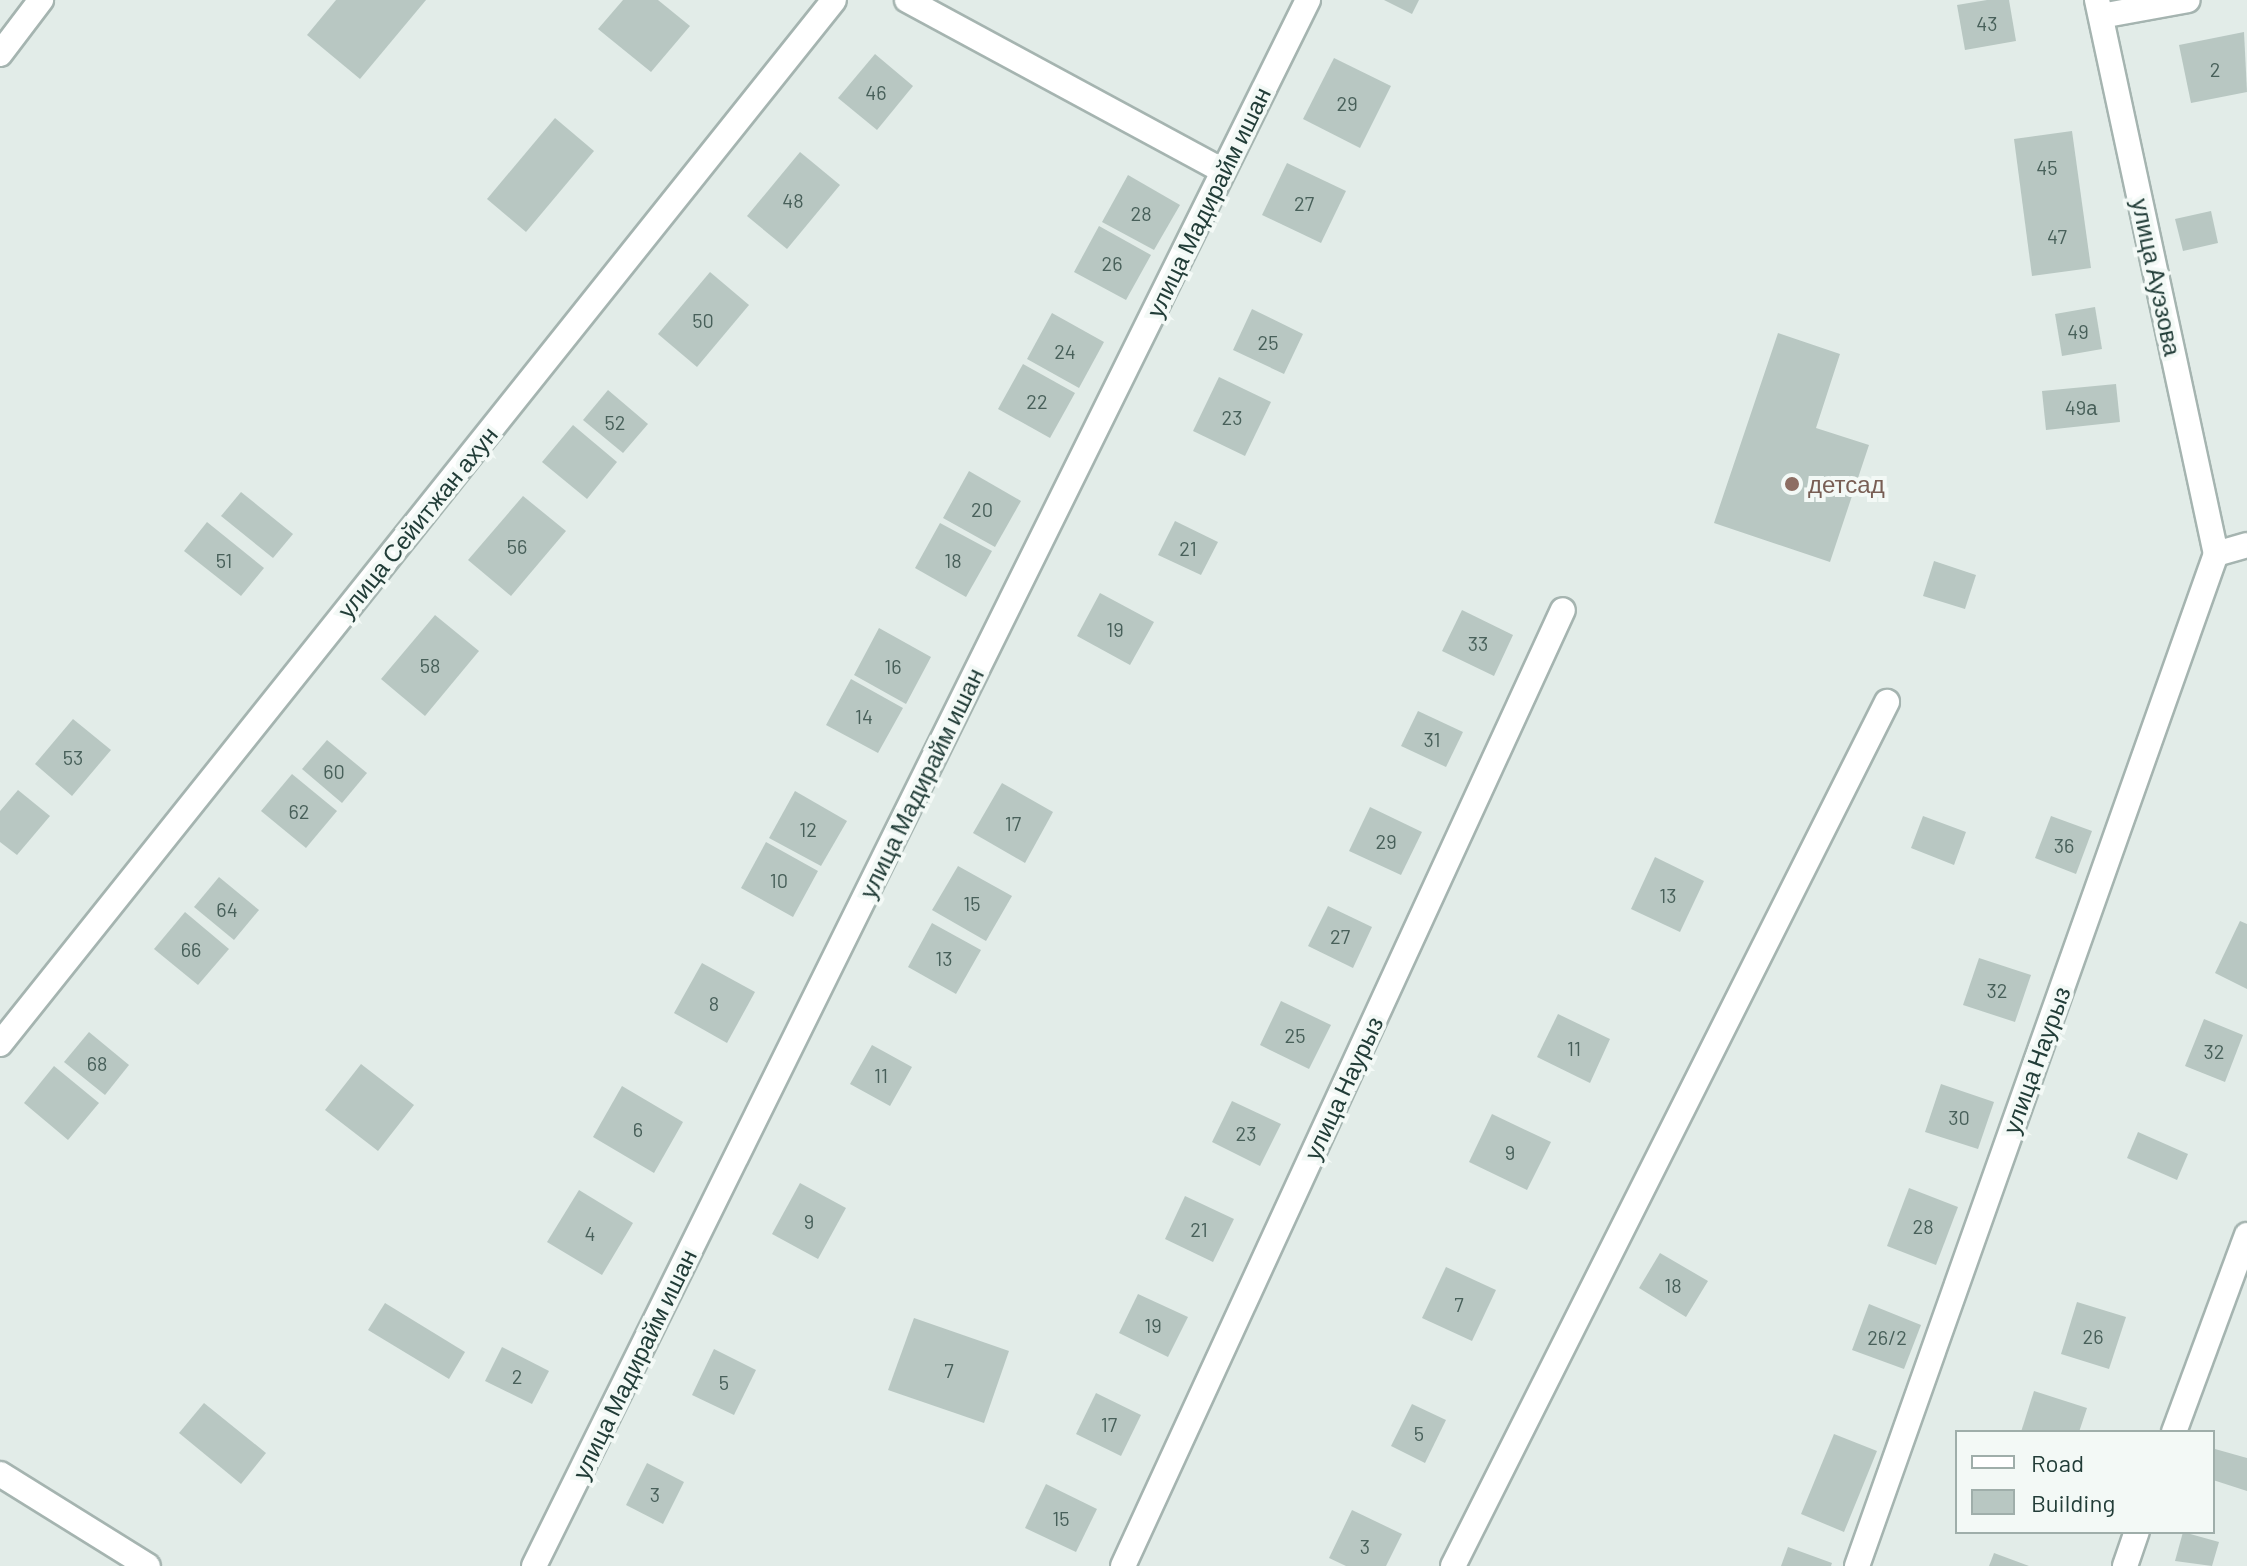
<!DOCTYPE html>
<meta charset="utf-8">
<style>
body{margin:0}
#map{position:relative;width:2247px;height:1566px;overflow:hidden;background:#e2ece8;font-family:Barlow,sans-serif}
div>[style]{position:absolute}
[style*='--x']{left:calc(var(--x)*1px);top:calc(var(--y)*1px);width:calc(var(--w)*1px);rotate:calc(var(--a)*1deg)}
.building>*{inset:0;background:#b8c7c2}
.roads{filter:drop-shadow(2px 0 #a5b4b0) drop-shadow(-2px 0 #a5b4b0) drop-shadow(0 2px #a5b4b0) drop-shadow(0 -2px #a5b4b0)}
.minor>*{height:24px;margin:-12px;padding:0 12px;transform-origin:12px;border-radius:12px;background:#fff}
.dots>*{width:22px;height:22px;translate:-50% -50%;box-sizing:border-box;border:4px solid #f3f9f6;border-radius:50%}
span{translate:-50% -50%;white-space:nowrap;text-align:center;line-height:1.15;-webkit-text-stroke:8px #f3f9f6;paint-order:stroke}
.number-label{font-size:20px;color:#48605a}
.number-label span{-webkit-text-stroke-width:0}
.street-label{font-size:24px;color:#223d38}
.education-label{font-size:24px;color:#785e54}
.left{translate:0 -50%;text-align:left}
.legend{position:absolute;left:1955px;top:1430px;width:260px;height:104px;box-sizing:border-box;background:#f3f9f6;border:2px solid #9faeaa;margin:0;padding:10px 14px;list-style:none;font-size:24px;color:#223d38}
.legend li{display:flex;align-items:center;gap:16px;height:40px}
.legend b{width:40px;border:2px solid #9faeaa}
</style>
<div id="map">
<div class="building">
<i style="clip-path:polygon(336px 0,426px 0,360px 79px,307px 35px)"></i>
<i style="clip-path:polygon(623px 0,658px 0,690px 26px,651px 72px,598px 29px)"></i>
<i style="clip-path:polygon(1384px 0,1419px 0,1412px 14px)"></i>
<i style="clip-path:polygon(1987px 0,2009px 0,2016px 41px,1965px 50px,1957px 5px)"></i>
<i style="clip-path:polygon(2244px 32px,2247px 92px,2191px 103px,2179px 45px)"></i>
<i style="clip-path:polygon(875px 54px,913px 86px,877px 130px,838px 98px)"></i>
<i style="clip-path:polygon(1334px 58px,1391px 86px,1360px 148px,1303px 119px)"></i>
<i style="clip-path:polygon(555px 118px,594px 151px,526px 232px,487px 199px)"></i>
<i style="clip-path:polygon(2072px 131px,2091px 268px,2032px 276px,2014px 139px)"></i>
<i style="clip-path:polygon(800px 152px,840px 185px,787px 249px,747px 216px)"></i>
<i style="clip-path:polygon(1287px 163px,1346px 191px,1321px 243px,1262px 215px)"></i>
<i style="clip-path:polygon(1128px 175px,1180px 205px,1154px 250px,1102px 222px)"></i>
<i style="clip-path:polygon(2211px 211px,2218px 243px,2183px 251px,2175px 219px)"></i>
<i style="clip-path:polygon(1099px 226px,1151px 255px,1126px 300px,1074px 272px)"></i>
<i style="clip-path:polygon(710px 272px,749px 305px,697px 367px,658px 334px)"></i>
<i style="clip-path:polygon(2095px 307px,2102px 349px,2062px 356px,2055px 314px)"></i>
<i style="clip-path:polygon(1252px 309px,1303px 334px,1284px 374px,1233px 350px)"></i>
<i style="clip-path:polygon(1052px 313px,1104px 342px,1079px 388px,1027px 359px)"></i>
<i style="clip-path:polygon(1778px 333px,1840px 354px,1816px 428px,1869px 445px,1830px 562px,1714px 523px)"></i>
<i style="clip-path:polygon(1023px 364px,1075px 393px,1050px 438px,998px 409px)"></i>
<i style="clip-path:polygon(1219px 377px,1271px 402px,1245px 456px,1193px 431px)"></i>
<i style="clip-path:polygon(2116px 384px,2120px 422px,2046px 430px,2042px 391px)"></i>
<i style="clip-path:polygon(608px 390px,648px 424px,623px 453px,583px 420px)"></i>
<i style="clip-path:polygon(573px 425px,617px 462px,587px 499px,542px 462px)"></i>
<i style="clip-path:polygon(969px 471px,1021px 501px,995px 547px,943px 518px)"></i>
<i style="clip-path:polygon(241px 492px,293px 534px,273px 558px,221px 516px)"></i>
<i style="clip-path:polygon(523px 496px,566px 531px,511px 596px,468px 560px)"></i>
<i style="clip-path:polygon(1175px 521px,1218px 542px,1201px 575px,1158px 555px)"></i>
<i style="clip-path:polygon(207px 522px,264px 568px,241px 596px,184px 551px)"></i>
<i style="clip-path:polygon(940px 523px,992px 551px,966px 597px,915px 568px)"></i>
<i style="clip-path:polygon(1934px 561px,1976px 575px,1965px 609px,1923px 596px)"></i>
<i style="clip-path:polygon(1100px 593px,1154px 622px,1130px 665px,1077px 636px)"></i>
<i style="clip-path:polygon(1462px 610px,1513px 635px,1494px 676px,1442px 651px)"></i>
<i style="clip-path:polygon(435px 615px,479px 651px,425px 716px,381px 679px)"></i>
<i style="clip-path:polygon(879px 628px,931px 657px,906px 704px,854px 675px)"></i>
<i style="clip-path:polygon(851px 679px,903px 708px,878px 753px,826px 725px)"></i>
<i style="clip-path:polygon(1418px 711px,1463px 732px,1446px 767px,1401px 746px)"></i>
<i style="clip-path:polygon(73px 719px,111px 750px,72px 796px,35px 764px)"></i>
<i style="clip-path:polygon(327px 740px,367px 773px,342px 803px,302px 769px)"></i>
<i style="clip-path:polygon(292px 774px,337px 811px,306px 848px,261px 811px)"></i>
<i style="clip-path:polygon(1002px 783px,1053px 812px,1025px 863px,973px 833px)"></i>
<i style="clip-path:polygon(18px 790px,50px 816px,17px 855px,0 842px,0 811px)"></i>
<i style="clip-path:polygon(795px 791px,847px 821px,821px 866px,769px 838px)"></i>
<i style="clip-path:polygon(1370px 807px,1422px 832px,1401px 875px,1349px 851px)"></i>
<i style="clip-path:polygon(1923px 816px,1966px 832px,1954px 865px,1911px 848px)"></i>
<i style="clip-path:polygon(2051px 816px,2092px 831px,2076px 874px,2035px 858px)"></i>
<i style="clip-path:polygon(766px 842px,818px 871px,793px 917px,741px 888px)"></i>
<i style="clip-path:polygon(1655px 857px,1704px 881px,1680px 932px,1631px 909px)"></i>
<i style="clip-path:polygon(958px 866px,1012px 896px,986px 941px,932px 910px)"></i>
<i style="clip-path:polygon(219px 877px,259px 910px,234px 940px,194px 907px)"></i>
<i style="clip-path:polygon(1328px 906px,1372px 927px,1353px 968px,1308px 946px)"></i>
<i style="clip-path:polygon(185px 912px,229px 949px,198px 985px,154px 949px)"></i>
<i style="clip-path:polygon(2240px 921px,2247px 924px,2247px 989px,2215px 973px)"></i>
<i style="clip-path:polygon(932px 923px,981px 950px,956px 994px,908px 967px)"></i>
<i style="clip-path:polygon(1979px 958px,2031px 975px,2015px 1022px,1963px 1005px)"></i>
<i style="clip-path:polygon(702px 963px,755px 992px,727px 1043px,674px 1013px)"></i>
<i style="clip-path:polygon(1281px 1001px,1331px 1025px,1309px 1069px,1260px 1045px)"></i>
<i style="clip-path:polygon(1558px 1014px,1610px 1039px,1590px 1083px,1537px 1057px)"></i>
<i style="clip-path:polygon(2204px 1019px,2243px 1035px,2225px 1082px,2185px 1066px)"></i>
<i style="clip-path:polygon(89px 1032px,129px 1065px,105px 1095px,64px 1062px)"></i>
<i style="clip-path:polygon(872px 1045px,912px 1067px,890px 1106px,850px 1084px)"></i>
<i style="clip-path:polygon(361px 1064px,414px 1105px,378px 1151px,325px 1110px)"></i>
<i style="clip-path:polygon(54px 1066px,99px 1103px,68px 1140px,24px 1103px)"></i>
<i style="clip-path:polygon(1941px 1084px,1994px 1102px,1978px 1149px,1925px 1132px)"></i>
<i style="clip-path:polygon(622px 1086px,683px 1122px,654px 1173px,593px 1137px)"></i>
<i style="clip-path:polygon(1232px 1101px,1281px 1124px,1260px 1166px,1212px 1142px)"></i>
<i style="clip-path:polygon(1492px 1114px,1551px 1142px,1527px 1190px,1469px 1162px)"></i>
<i style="clip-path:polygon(2138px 1132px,2188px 1154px,2177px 1180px,2127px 1158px)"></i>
<i style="clip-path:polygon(800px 1183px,846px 1208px,818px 1259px,772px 1234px)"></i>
<i style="clip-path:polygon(1909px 1188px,1958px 1207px,1936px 1265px,1887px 1246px)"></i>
<i style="clip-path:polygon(579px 1190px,633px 1223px,602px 1275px,547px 1242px)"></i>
<i style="clip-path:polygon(1185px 1196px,1234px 1219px,1213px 1262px,1165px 1239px)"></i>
<i style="clip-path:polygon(1660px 1253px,1708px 1281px,1686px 1317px,1639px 1288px)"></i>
<i style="clip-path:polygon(1446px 1267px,1496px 1290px,1472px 1341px,1422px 1318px)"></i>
<i style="clip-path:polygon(1138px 1294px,1188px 1317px,1168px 1357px,1119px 1333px)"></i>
<i style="clip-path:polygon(2077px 1302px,2126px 1317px,2109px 1369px,2061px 1354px)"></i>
<i style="clip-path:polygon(385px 1303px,465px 1352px,449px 1379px,368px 1330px)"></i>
<i style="clip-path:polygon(1869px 1304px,1921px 1325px,1904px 1369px,1852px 1350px)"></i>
<i style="clip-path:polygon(914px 1318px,1009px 1351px,984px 1423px,888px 1390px)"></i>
<i style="clip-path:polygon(502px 1347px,549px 1371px,532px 1404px,485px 1381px)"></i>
<i style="clip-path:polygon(714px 1349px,756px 1370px,734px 1415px,692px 1395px)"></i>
<i style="clip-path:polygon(2034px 1391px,2087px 1408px,2079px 1432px,2021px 1432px)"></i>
<i style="clip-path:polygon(1096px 1393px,1141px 1415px,1121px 1456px,1076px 1434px)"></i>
<i style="clip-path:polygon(204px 1403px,266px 1453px,241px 1484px,179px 1433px)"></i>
<i style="clip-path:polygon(1412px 1404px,1446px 1420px,1425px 1463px,1391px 1446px)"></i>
<i style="clip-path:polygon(1834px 1434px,1877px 1451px,1844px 1532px,1801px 1514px)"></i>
<i style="clip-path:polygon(2215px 1449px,2247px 1458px,2247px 1491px,2213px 1480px)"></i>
<i style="clip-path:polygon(647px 1463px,684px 1482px,663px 1524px,626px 1505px)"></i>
<i style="clip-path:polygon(1046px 1484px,1097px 1509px,1076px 1552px,1025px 1528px)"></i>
<i style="clip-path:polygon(1352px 1510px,1402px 1534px,1386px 1566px,1346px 1566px,1329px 1558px)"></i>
<i style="clip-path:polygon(2183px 1532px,2219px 1542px,2212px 1566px,2175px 1561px)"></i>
<i style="clip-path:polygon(1788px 1547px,1832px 1563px,1831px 1566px,1781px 1566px)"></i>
<i style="clip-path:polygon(1994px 1553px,2029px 1566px,1989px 1566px)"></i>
</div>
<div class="roads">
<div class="minor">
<i style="--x:907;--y:0;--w:359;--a:28.4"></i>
<i style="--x:2097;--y:0;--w:567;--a:77.88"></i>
<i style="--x:2101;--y:16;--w:88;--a:-10.4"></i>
<i style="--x:0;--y:54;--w:68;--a:-52.8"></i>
<i style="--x:2216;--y:554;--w:32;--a:-16"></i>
<i style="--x:0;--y:1044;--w:1336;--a:-51.38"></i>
<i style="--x:2174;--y:1432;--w:210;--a:-69.7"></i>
<i style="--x:0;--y:1474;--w:174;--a:31.9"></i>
<i style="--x:534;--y:1566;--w:1747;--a:-63.7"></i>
<i style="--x:1123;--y:1566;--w:1052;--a:-65.29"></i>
<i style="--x:1453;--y:1566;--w:967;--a:-63.33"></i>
<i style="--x:1857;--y:1566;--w:1074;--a:-70.47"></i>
<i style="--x:2125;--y:1566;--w:36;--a:-71"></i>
</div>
</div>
<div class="dots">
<i style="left:1792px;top:484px;background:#8d6e63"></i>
</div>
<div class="number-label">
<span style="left:1987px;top:23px">43</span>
<span style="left:2215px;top:69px">2</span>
<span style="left:876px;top:92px">46</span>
<span style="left:1347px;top:103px">29</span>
<span style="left:2047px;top:167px">45</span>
<span style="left:793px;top:200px">48</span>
<span style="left:1304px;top:203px">27</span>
<span style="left:1141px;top:213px">28</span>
<span style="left:2057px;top:236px">47</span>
<span style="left:1112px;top:263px">26</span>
<span style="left:703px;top:320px">50</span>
<span style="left:2078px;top:331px">49</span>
<span style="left:1268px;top:342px">25</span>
<span style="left:1065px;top:351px">24</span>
<span style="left:1037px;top:401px">22</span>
<span style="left:2081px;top:407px">49а</span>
<span style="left:1232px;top:417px">23</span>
<span style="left:615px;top:422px">52</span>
<span style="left:982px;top:509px">20</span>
<span style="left:517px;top:546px">56</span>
<span style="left:1188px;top:548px">21</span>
<span style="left:224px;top:560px">51</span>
<span style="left:953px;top:560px">18</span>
<span style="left:1115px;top:629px">19</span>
<span style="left:1478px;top:643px">33</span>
<span style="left:430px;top:665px">58</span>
<span style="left:893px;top:666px">16</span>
<span style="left:864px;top:716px">14</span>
<span style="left:1432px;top:739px">31</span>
<span style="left:73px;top:757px">53</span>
<span style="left:334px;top:771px">60</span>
<span style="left:299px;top:811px">62</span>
<span style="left:1013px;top:823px">17</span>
<span style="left:808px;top:829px">12</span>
<span style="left:1386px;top:841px">29</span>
<span style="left:2064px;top:845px">36</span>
<span style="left:779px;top:880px">10</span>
<span style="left:1668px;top:895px">13</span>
<span style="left:972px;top:903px">15</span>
<span style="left:227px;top:909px">64</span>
<span style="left:1340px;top:936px">27</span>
<span style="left:191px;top:949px">66</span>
<span style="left:944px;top:958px">13</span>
<span style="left:1997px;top:990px">32</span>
<span style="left:714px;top:1003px">8</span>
<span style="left:1295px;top:1035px">25</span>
<span style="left:1574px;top:1048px">11</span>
<span style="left:2214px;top:1051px">32</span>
<span style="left:97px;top:1063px">68</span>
<span style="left:881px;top:1075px">11</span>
<span style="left:1959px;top:1117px">30</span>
<span style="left:638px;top:1129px">6</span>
<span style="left:1246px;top:1133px">23</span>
<span style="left:1510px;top:1152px">9</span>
<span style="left:809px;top:1221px">9</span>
<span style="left:1923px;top:1226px">28</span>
<span style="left:1199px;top:1229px">21</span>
<span style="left:590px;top:1233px">4</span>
<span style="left:1673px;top:1285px">18</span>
<span style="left:1459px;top:1304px">7</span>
<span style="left:1153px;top:1325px">19</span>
<span style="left:2093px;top:1336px">26</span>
<span style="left:1887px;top:1337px">26/2</span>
<span style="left:949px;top:1370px">7</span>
<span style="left:517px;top:1376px">2</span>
<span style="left:724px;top:1382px">5</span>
<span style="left:1109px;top:1424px">17</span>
<span style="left:1419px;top:1433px">5</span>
<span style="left:655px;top:1494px">3</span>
<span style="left:1061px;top:1518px">15</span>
<span style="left:1365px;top:1546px">3</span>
</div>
<div class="street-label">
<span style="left:1208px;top:202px;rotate:-64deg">улица Мадирайм ишан</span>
<span style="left:2157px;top:277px;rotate:78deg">улица Ауэзова</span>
<span style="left:417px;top:522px;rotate:-51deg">улица Сейитжан ахун</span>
<span style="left:921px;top:783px;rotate:-64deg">улица Мадирайм ишан</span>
<span style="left:2036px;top:1060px;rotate:-70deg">улица Наурыз</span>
<span style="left:1343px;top:1088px;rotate:-65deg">улица Наурыз</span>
<span style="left:634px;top:1364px;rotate:-64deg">улица Мадирайм ишан</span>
</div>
<div class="education-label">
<span class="left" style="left:1808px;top:484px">детсад</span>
</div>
<ul class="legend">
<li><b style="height:10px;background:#fff"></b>Road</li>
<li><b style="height:22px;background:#b8c7c2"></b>Building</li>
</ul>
</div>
